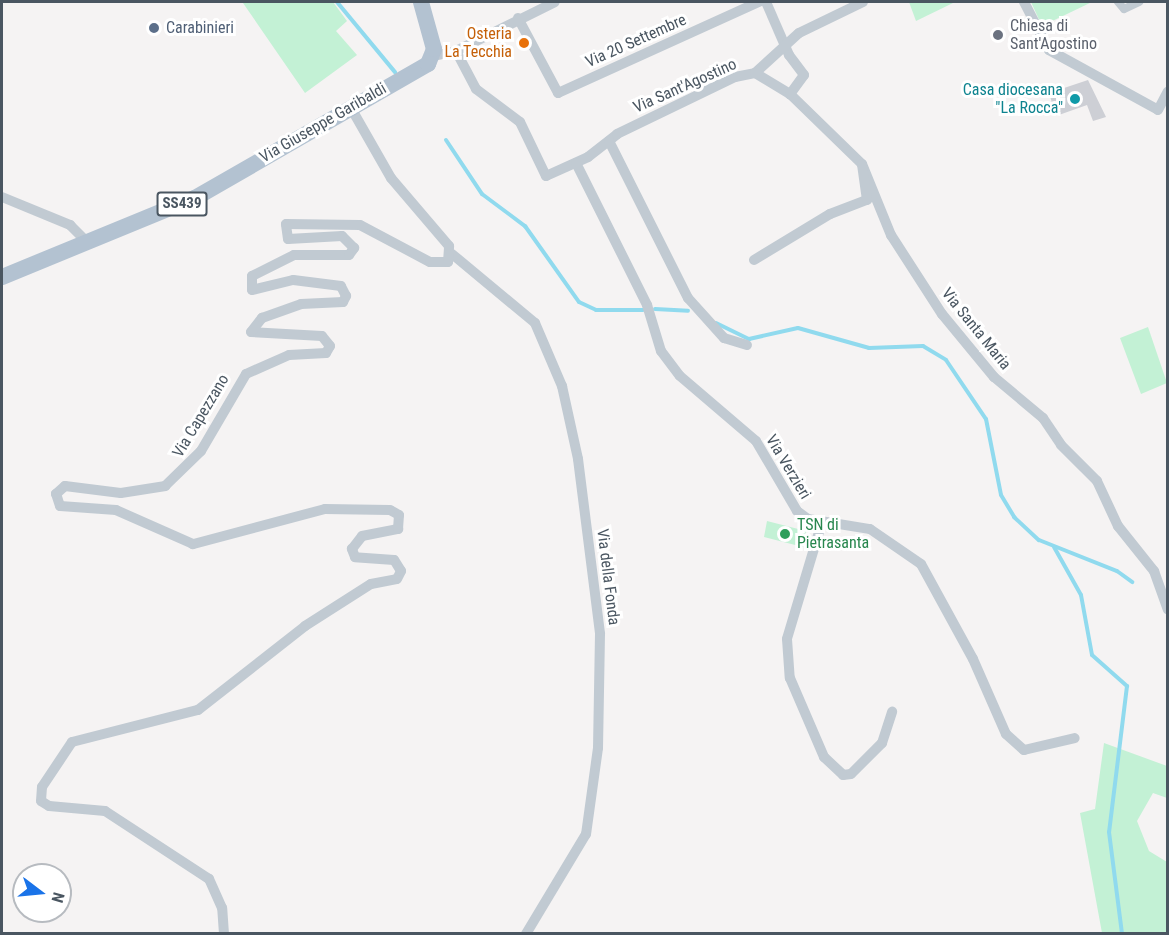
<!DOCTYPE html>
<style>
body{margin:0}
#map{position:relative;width:1169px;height:935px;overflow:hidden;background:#f5f3f3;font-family:"Roboto Condensed",sans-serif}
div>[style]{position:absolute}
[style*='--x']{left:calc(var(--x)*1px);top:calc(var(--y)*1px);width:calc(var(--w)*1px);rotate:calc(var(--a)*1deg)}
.green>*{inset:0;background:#c3f1d5}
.stream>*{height:4px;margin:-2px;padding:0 2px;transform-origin:2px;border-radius:2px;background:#90daee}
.building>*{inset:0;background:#cdcfd5}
.pedestrian>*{height:8px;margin:-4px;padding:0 4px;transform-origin:4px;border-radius:4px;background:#c1cad2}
.minor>*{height:10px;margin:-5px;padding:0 5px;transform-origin:5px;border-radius:5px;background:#c1cad2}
.primary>*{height:16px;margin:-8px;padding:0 8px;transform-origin:8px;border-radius:8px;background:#b3c2d1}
.dots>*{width:16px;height:16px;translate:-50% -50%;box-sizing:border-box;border:3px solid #fff;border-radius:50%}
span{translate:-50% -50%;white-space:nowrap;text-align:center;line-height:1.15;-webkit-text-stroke:6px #fff;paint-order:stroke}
.shield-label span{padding:2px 4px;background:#fff;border:2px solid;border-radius:4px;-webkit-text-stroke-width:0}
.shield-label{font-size:15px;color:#4a5661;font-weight:700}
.worship-label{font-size:16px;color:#5b616d}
.left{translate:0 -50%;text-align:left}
.service-label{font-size:16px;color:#4e5e75}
.food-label{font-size:16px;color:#c56008}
.right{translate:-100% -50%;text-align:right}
.street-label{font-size:16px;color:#4a5661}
.culture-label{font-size:16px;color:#0d838f}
.leisure-label{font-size:16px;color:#27864d}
.frame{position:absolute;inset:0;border:3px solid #4a5661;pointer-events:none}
.north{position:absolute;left:12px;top:863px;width:60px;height:60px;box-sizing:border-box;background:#fff;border:2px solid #b7bbc0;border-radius:50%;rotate:106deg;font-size:16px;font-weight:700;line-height:24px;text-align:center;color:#4a5661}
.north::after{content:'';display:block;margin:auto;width:21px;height:27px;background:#1a73e8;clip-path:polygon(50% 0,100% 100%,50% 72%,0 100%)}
</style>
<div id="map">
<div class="green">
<i style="clip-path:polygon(333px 2px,347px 21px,336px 31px,357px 55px,305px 93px,243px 3px)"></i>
<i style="clip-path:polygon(909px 2px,953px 2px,953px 3px,916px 21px)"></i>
<i style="clip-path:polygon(1031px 2px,1092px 2px,1042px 26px)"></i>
<i style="clip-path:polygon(1148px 327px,1167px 383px,1141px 394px,1120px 338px)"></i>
<i style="clip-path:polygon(767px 521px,806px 531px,803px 547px,764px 537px)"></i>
<i style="clip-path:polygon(1104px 743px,1167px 766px,1167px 798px,1153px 793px,1137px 821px,1149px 851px,1167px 862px,1167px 933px,1102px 933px,1080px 813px,1095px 809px)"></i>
</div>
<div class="stream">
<i style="--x:337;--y:2;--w:91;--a:50.4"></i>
<i style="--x:446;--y:140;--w:65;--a:56.3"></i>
<i style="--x:482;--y:194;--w:54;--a:36.7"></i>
<i style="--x:525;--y:226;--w:93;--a:54.6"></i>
<i style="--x:579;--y:302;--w:19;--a:25"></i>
<i style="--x:596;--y:310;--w:47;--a:0"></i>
<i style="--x:655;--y:309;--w:33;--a:3"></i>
<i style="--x:716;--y:323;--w:37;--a:26"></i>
<i style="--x:749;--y:339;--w:50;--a:-12.7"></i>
<i style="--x:798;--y:328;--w:74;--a:15.7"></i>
<i style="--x:869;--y:348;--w:54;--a:-2.1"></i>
<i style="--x:923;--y:346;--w:27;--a:31"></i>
<i style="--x:946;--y:360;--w:71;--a:55.9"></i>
<i style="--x:986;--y:419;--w:77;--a:78.8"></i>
<i style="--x:1001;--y:495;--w:26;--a:59"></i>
<i style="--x:1014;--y:517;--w:34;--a:43"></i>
<i style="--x:1039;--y:540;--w:84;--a:21.7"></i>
<i style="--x:1117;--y:571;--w:19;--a:36"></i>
<i style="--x:1054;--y:547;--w:55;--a:60.6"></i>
<i style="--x:1081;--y:595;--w:61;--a:79.6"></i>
<i style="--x:1092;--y:655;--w:47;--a:41.5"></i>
<i style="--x:1127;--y:686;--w:147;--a:97"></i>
<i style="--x:1109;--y:832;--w:103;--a:82.7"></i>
</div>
<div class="building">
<i style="clip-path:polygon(1088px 80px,1106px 117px,1093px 121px,1087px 105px,1056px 116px,1049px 93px)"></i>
</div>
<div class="pedestrian">
<i style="--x:1118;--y:2;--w:9;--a:49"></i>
<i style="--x:1124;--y:9;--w:17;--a:-25"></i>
</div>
<div class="minor">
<i style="--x:766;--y:2;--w:58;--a:66.5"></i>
<i style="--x:789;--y:55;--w:25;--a:53"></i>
<i style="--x:804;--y:75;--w:24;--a:126"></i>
<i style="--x:1024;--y:2;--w:54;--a:62.5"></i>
<i style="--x:1049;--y:50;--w:124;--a:28.8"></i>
<i style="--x:1158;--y:110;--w:21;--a:-62"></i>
<i style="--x:518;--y:18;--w:85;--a:61.9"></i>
<i style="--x:558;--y:93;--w:221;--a:-24.4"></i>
<i style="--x:456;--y:51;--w:43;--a:62.2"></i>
<i style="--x:476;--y:89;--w:55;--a:36.9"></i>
<i style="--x:520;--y:122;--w:60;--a:64.3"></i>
<i style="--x:546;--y:176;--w:46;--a:-24.3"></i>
<i style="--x:588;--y:157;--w:37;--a:-38"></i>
<i style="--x:617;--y:134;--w:131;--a:-25.8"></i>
<i style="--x:735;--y:77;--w:20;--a:-11"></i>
<i style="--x:755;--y:73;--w:59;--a:-42.3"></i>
<i style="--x:799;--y:33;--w:71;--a:-25.8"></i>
<i style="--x:434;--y:56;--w:23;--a:-13"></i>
<i style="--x:456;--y:51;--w:110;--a:-26.3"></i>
<i style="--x:755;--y:73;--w:41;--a:31"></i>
<i style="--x:790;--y:94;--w:100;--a:44.2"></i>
<i style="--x:862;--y:164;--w:77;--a:67.8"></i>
<i style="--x:891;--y:235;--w:94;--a:57.2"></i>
<i style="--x:942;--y:314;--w:82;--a:50.5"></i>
<i style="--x:994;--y:377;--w:64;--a:39.9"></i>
<i style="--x:1043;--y:418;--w:32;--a:56"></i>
<i style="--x:1061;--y:445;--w:51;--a:45"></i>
<i style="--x:1097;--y:481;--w:50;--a:65"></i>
<i style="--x:1118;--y:526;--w:58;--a:51.3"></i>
<i style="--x:1154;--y:571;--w:41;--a:70.3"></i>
<i style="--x:609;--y:141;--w:176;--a:63.3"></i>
<i style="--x:688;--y:298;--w:54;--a:48"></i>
<i style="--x:724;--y:338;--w:24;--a:17"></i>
<i style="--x:576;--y:163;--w:159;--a:63.4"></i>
<i style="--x:647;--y:305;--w:48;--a:73.1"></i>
<i style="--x:661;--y:351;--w:31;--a:53"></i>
<i style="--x:680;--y:376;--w:100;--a:40.5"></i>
<i style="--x:756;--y:441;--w:81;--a:59.6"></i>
<i style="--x:797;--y:511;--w:14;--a:36"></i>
<i style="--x:808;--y:519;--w:63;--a:9.2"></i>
<i style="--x:870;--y:529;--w:62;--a:34.5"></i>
<i style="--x:921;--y:564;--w:108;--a:61.3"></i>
<i style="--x:973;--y:659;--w:82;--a:66.3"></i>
<i style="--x:1006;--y:734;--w:24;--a:42"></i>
<i style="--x:1024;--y:750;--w:52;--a:-13.2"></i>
<i style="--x:2;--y:197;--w:74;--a:22.4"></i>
<i style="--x:70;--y:225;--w:24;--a:45"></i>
<i style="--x:452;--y:254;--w:108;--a:39.7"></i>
<i style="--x:535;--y:323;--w:69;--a:66.8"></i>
<i style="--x:562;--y:386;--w:75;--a:77.6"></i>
<i style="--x:578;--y:459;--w:176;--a:82.8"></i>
<i style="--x:600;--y:634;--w:114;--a:91"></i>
<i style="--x:598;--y:748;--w:87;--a:97.9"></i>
<i style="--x:586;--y:834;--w:117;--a:121"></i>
<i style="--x:754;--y:260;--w:89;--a:-31.2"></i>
<i style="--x:830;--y:214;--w:40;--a:-21"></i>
<i style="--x:867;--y:200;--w:36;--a:-98"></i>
<i style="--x:822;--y:522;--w:122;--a:106.7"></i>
<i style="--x:787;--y:639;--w:39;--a:86"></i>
<i style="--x:790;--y:678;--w:86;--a:66.7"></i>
<i style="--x:824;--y:757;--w:26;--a:43"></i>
<i style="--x:843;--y:775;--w:8;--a:-7"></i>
<i style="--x:851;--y:774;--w:44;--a:-45"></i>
<i style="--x:882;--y:743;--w:33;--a:-72"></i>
<i style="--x:224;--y:934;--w:26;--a:-94"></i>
<i style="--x:222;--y:908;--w:32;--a:-114"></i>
<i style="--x:209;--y:879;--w:124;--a:-146.8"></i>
<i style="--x:105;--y:811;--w:56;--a:-174.9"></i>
<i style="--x:49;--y:806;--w:9;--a:-148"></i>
<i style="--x:41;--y:801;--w:14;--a:-86"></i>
<i style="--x:42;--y:787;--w:54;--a:-56.3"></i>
<i style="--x:72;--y:742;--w:130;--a:-14.3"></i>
<i style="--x:198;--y:710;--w:136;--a:-38.1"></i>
<i style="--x:305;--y:626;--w:78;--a:-32.5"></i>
<i style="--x:371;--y:584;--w:26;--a:-11"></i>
<i style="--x:397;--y:579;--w:9;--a:-63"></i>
<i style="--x:401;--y:571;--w:13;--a:-122"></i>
<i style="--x:394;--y:560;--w:39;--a:-176"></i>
<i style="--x:355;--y:557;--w:9;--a:-111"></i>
<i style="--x:352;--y:549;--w:16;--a:-52"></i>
<i style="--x:362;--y:536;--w:37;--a:-11"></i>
<i style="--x:398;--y:529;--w:14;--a:-86"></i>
<i style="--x:399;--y:515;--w:10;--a:-151"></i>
<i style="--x:390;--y:510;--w:65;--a:-179.1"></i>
<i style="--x:325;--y:509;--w:137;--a:165.1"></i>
<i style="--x:193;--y:544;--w:84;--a:-156.2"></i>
<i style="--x:116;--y:510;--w:56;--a:-175.9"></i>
<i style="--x:60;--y:506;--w:13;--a:-108"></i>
<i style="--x:56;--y:494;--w:12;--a:-42"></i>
<i style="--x:65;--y:486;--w:56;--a:7.1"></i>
<i style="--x:121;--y:493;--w:45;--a:-9"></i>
<i style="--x:165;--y:486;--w:50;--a:-44.2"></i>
<i style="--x:201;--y:451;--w:89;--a:-59.7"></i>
<i style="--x:246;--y:374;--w:47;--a:-23.8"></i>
<i style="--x:289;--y:355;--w:37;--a:-3"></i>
<i style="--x:326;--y:353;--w:8;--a:-60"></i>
<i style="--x:330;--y:346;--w:13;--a:-129"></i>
<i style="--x:322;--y:336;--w:71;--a:-176.8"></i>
<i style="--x:251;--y:332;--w:18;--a:-52"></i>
<i style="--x:262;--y:318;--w:41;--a:-19.7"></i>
<i style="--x:301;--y:304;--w:42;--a:-2.7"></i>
<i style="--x:343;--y:302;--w:7;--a:-63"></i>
<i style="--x:346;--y:296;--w:11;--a:-117"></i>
<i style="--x:341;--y:286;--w:48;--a:-172.9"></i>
<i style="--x:293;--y:280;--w:42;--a:166.3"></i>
<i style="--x:252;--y:290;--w:14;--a:-90"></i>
<i style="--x:252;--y:276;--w:47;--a:-26.6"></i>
<i style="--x:294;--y:255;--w:55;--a:0"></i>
<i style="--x:349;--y:255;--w:9;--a:-54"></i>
<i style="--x:354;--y:248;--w:17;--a:-135"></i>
<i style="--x:342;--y:236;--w:54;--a:176.8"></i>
<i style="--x:288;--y:239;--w:15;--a:-98"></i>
<i style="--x:286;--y:224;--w:74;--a:0.8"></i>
<i style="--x:360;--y:225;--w:79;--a:27.9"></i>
<i style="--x:430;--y:262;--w:18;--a:0"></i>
<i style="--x:448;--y:262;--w:16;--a:-86"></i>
<i style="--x:449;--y:246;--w:89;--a:-130.5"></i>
<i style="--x:391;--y:178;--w:83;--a:-119.7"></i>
</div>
<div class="primary">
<i style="--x:2;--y:277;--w:209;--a:-22.3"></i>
<i style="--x:195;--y:198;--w:269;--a:-29.9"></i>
<i style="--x:428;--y:64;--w:16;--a:-68"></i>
<i style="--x:434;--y:49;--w:49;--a:-105.5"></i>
</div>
<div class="dots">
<i style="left:154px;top:28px;background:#5c6f8a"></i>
<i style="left:998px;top:35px;background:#6b7280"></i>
<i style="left:524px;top:43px;background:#e8710a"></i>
<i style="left:1075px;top:99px;background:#0f9aa8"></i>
<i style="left:785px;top:534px;background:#2e9e5b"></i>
</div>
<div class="shield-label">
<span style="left:182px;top:204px">SS439</span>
</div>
<div class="worship-label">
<span class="left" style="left:1010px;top:35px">Chiesa di<br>Sant'Agostino</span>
</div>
<div class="service-label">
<span class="left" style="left:166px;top:28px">Carabinieri</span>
</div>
<div class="food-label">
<span class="right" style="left:512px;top:43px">Osteria<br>La Tecchia</span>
</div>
<div class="street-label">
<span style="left:636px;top:41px;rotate:-24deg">Via 20 Settembre</span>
<span style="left:685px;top:86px;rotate:-24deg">Via Sant'Agostino</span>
<span style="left:323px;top:123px;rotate:-30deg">Via Giuseppe Garibaldi</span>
<span style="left:976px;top:329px;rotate:51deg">Via Santa Maria</span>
<span style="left:201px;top:416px;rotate:-59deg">Via Capezzano</span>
<span style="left:788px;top:467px;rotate:59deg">Via Verzieri</span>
<span style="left:608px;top:577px;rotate:83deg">Via della Fonda</span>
</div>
<div class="culture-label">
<span class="right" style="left:1063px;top:99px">Casa diocesana<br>"La Rocca"</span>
</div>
<div class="leisure-label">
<span class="left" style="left:797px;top:534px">TSN di<br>Pietrasanta</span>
</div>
<div class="frame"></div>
<div class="north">N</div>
</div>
